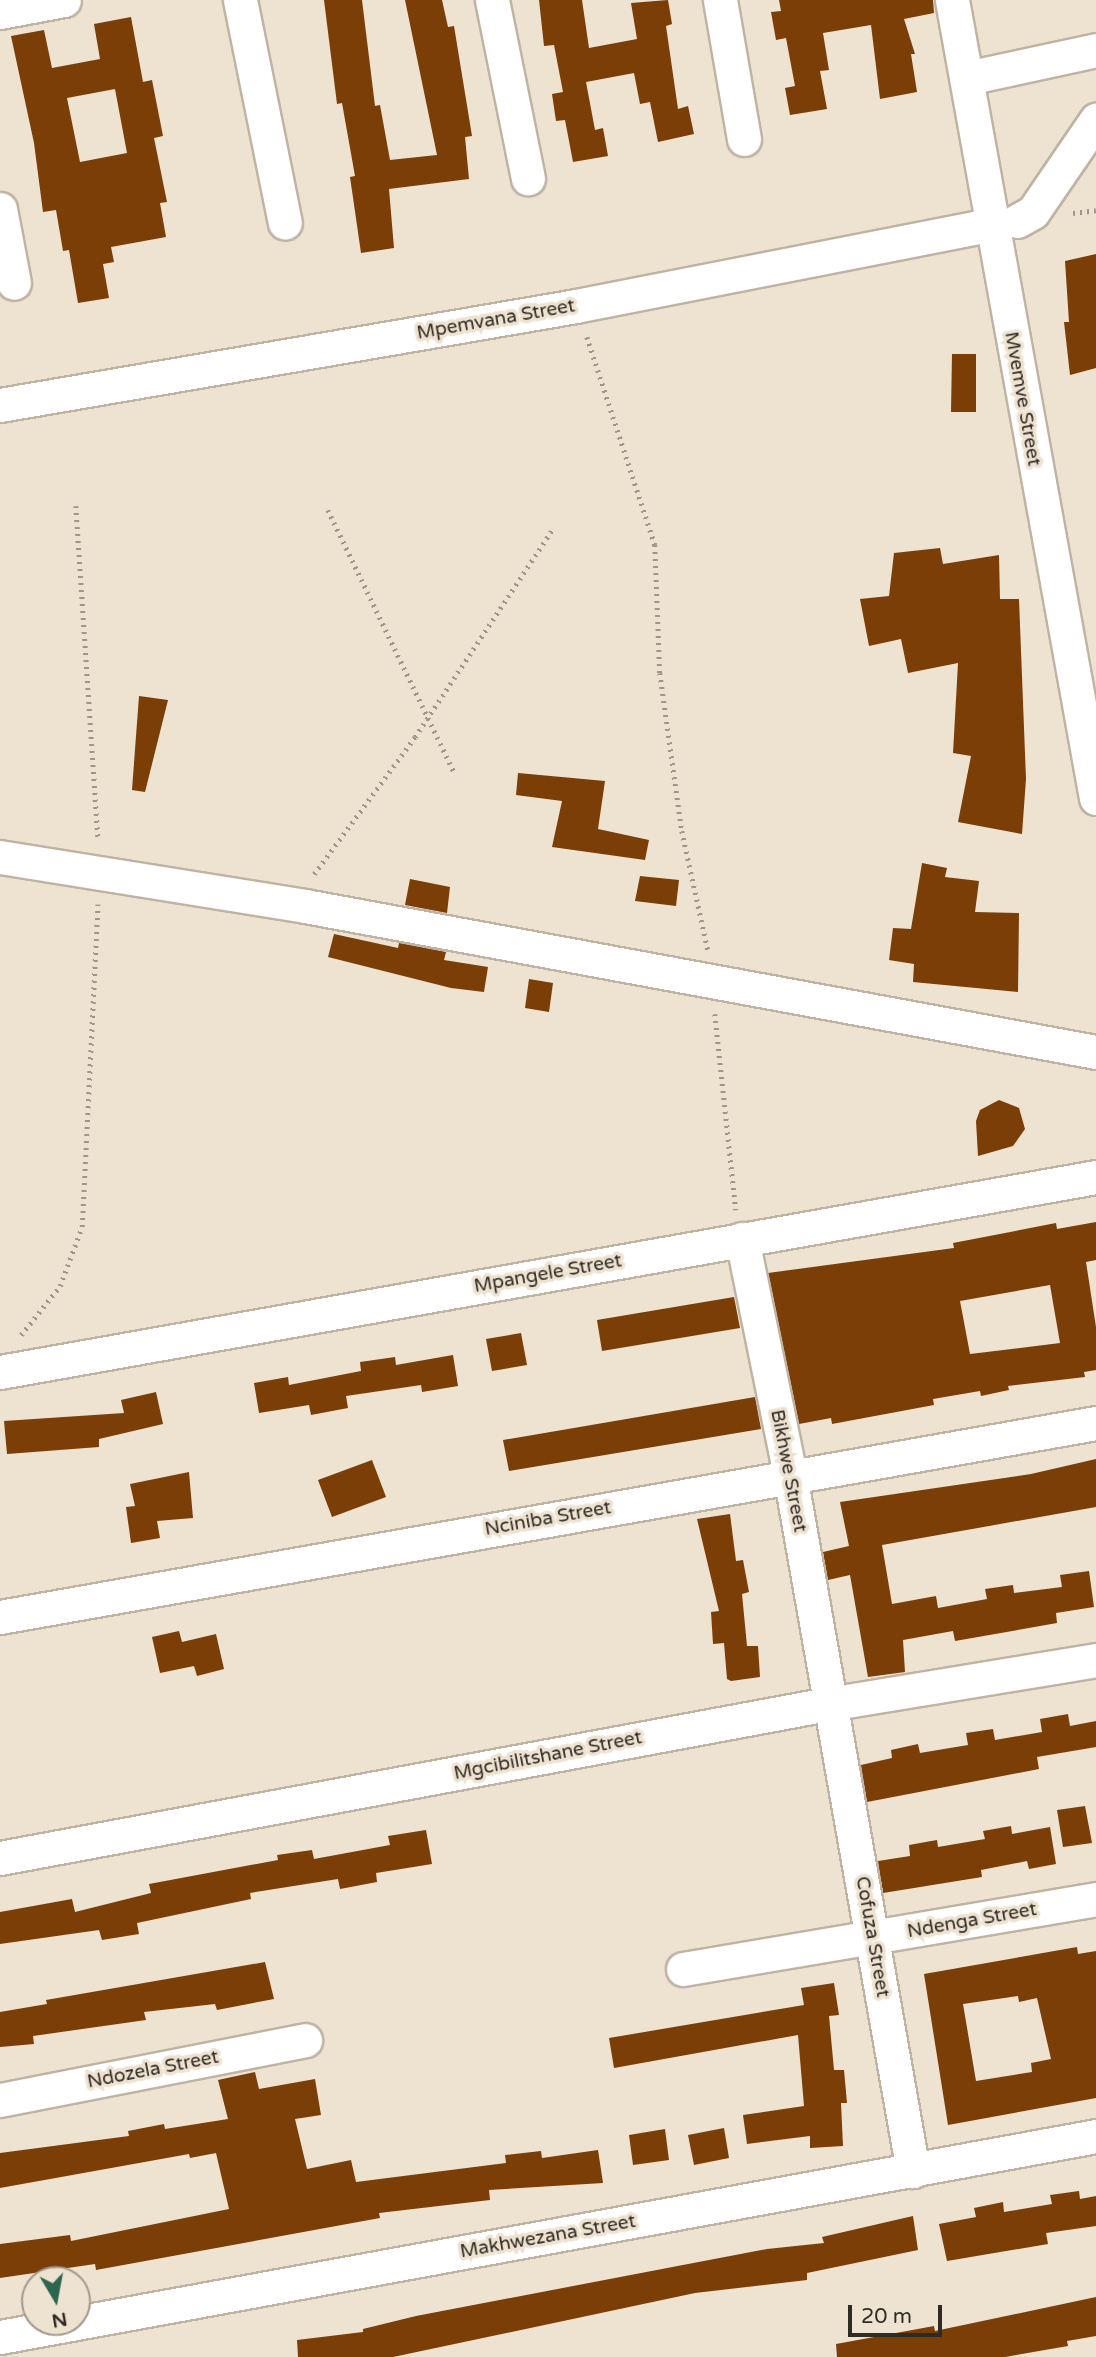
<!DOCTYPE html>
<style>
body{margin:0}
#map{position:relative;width:1096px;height:2357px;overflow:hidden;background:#eee2d1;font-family:"Varela Round",sans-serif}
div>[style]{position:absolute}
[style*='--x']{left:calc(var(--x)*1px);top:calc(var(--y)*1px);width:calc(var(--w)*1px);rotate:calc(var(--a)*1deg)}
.building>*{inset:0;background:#7a3e06}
.path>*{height:4.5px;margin-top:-2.25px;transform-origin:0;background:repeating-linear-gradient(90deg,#9f9689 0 2px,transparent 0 7px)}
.roads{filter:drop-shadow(2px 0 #bfb3a3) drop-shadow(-2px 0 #bfb3a3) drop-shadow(0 2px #bfb3a3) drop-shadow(0 -2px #bfb3a3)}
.minor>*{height:33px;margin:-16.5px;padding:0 16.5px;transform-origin:16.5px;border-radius:16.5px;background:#fff}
span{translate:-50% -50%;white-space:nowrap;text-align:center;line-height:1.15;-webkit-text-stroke:7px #eee2d1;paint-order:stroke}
.street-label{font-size:19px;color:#2f2b24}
.north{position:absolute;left:21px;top:2266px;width:70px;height:70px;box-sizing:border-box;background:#eee2d1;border:2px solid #a2998c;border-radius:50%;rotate:170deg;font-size:19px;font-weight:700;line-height:28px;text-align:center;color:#2f2b24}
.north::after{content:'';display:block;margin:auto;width:24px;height:32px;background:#2d664f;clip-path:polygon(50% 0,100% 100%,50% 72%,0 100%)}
.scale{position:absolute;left:848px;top:2305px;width:94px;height:32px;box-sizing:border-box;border:4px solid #2f2b24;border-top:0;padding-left:9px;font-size:21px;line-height:24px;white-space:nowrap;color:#2f2b24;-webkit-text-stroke:5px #eee2d1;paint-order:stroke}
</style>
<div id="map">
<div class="building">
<i style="clip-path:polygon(324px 0,362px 0,375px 106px,380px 105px,390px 160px,437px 155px,405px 0,442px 0,448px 27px,454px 26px,472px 136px,465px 137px,469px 179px,389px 189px,394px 248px,361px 253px,350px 177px,355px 176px,342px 103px,337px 104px)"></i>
<i style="clip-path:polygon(539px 0,582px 0,589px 48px,637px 39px,631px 3px,668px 0,672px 24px,666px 26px,678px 109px,688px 106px,694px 134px,658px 142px,650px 102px,640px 104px,634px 73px,586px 82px,595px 130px,603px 128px,608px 156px,573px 162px,565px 120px,556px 121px,552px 94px,563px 92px,554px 45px,544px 46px)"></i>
<i style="clip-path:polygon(779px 0,933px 0,934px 13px,904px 19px,915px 54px,911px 54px,917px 92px,880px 99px,871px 25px,823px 33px,829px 70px,820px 71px,827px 109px,790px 115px,785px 88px,795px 86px,786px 38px,776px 40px,771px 12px,781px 11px)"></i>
<i style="clip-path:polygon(evenodd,131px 17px,143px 82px,152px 80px,163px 136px,154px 138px,167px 202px,160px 203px,166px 237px,111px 247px,114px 262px,103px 264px,109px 298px,78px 303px,69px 250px,63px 251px,56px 210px,43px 212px,34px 143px,11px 36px,44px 30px,52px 68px,100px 59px,94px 24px,131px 17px,115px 89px,127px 153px,80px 162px,67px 98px,115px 89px)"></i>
<i style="clip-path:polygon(1096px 254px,1096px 368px,1070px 375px,1064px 322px,1069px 322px,1065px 261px)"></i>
<i style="clip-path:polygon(952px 354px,976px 354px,976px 412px,951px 412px)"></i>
<i style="clip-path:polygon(940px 548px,943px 564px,999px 555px,1000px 599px,1019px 599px,1026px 779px,1022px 834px,958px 822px,971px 756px,953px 753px,958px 663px,908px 673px,901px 639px,869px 646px,860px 599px,889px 596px,894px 553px)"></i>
<i style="clip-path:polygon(139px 696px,168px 700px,145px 792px,132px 790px)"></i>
<i style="clip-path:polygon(518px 773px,605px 781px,598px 829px,649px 840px,645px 860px,552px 847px,562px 801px,516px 795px)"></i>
<i style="clip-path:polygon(922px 863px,947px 868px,945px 877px,979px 881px,975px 912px,1019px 913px,1018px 992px,913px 982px,914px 964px,889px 960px,893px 928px,911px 929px)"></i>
<i style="clip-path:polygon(640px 876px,679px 880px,676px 906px,635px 901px)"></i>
<i style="clip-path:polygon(410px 879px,450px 887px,447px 913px,405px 905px)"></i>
<i style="clip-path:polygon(334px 934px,398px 948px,399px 943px,446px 952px,444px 960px,488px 967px,484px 992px,451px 988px,328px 957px)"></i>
<i style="clip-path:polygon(529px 979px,553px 983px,549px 1012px,525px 1008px)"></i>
<i style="clip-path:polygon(999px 1100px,1019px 1108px,1025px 1129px,1013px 1146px,978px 1156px,976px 1121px,980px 1110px)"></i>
<i style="clip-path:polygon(evenodd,1096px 1222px,1096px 1260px,1086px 1262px,1096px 1327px,1096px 1370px,1084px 1372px,1085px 1377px,1008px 1386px,1009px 1390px,981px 1396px,980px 1391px,933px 1399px,934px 1405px,832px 1424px,831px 1418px,799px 1424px,768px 1273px,954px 1248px,953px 1243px,1056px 1223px,1057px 1229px,1096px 1222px,1050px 1285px,1060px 1343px,970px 1354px,960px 1301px,1050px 1285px)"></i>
<i style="clip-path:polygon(734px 1297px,740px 1328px,602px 1351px,597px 1320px)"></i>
<i style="clip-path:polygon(521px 1333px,527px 1365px,492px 1371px,486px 1339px)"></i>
<i style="clip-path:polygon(453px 1355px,458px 1386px,422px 1392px,421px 1385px,346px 1396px,348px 1408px,311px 1415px,309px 1405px,259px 1413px,254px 1383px,288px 1377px,289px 1385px,361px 1371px,360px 1362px,395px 1357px,396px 1365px)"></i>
<i style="clip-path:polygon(156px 1392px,163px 1424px,99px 1439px,99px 1447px,7px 1454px,4px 1421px,124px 1413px,121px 1400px)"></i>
<i style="clip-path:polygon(755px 1397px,761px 1429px,509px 1471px,503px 1440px)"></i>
<i style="clip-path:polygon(1096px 1459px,1096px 1507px,882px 1545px,892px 1604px,936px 1596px,938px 1608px,987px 1599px,985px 1589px,1013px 1585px,1014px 1593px,1062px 1587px,1060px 1575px,1089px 1571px,1094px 1607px,1056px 1613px,1057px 1623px,955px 1641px,953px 1631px,903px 1640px,905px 1672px,868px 1677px,850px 1575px,828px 1580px,823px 1552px,849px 1546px,840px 1502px,1031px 1474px)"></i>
<i style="clip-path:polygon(372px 1460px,386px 1497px,332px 1517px,318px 1480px)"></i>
<i style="clip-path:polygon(189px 1472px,193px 1518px,157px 1521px,160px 1538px,131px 1543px,126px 1507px,135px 1506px,130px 1484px)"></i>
<i style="clip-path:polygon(730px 1514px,736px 1561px,743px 1560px,749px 1592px,742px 1594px,747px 1646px,758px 1646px,760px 1677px,731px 1681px,727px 1679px,724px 1643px,713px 1644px,711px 1612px,719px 1611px,697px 1519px)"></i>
<i style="clip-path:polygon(179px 1631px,182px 1642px,216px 1634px,224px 1669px,197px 1676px,194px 1666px,160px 1673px,152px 1637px)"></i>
<i style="clip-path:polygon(1068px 1714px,1070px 1726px,1096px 1721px,1096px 1747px,1037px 1757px,1039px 1769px,867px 1802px,861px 1765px,892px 1758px,891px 1750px,918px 1744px,920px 1753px,968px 1745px,966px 1733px,993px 1729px,995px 1740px,1042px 1732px,1040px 1719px)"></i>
<i style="clip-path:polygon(1085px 1806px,1092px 1843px,1063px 1847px,1057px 1810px)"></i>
<i style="clip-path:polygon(1011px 1826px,1012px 1834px,1050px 1827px,1056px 1864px,1029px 1869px,1027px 1861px,981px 1870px,982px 1877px,883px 1893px,878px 1861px,910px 1856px,909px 1845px,937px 1840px,938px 1847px,985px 1839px,983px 1831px)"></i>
<i style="clip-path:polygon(426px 1830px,432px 1864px,376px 1873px,377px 1882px,340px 1889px,338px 1879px,250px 1893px,251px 1899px,137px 1923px,139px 1934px,102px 1940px,99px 1930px,0 1944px,0 1912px,72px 1899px,75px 1912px,151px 1893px,149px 1884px,278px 1860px,277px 1855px,312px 1850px,314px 1859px,390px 1845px,388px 1836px)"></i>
<i style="clip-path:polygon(evenodd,1077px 1947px,1078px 1954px,1096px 1951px,1096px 2098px,948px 2125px,924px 1974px,1077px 1947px,1018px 1996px,1019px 2002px,1037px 1998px,1051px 2059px,1031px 2063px,1032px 2072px,976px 2081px,963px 2004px,1018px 1996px)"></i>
<i style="clip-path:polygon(265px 1962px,274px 1999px,217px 2010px,215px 2004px,144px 2012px,146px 2020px,33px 2036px,34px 2044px,0 2047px,0 2012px,47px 2004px,46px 2000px)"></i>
<i style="clip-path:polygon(834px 1983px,839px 2015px,829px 2016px,834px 2070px,844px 2070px,847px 2103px,841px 2103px,843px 2146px,810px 2148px,810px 2136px,747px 2144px,743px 2115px,804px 2106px,798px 2035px,614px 2068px,609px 2038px,804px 2005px,801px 1988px)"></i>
<i style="clip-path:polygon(255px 2072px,259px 2089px,315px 2079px,321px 2115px,295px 2119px,307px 2169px,351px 2160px,356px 2182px,506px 2163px,505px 2155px,541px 2151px,542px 2158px,598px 2150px,603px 2183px,489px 2190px,490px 2200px,379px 2213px,380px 2218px,96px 2270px,95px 2264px,0 2278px,0 2244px,70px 2235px,71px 2241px,229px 2209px,216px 2153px,190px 2158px,189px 2154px,0 2188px,0 2153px,129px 2136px,128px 2131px,164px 2124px,165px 2129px,228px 2119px,218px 2080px)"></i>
<i style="clip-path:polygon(724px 2128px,729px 2158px,694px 2165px,688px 2135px)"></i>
<i style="clip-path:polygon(665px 2129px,669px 2160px,633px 2165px,629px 2135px)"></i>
<i style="clip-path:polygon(1079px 2191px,1080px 2199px,1096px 2196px,1096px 2226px,1046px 2233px,1048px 2244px,947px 2261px,939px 2224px,976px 2217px,974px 2208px,1003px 2202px,1004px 2212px,1052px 2204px,1050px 2195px)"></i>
<i style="clip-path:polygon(913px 2216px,918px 2250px,807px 2273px,807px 2280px,695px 2293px,393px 2357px,298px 2357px,297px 2340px,363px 2332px,363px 2329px,416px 2316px,767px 2249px,824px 2243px,822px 2237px)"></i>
<i style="clip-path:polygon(1096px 2297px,1096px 2336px,1067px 2341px,1068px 2346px,1005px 2357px,837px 2357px,836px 2344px,934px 2326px,935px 2331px)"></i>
</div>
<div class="path">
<i style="--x:1073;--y:213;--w:23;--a:-7"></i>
<i style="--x:587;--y:337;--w:219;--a:71.9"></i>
<i style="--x:655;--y:545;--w:128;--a:87.8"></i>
<i style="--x:660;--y:673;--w:160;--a:82.1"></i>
<i style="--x:682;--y:831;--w:122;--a:77.7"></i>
<i style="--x:76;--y:506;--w:334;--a:86.2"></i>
<i style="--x:328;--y:510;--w:291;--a:64.3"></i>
<i style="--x:314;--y:874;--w:170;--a:-53.6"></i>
<i style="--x:415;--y:737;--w:248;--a:-56.5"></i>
<i style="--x:715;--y:1014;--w:197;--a:83.9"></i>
<i style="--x:21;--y:1335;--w:63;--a:-51.5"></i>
<i style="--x:60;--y:1286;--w:63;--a:-69.6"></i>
<i style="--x:82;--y:1227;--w:323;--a:-87.2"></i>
</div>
<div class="roads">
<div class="minor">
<i style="--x:240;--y:0;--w:227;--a:78.6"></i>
<i style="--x:492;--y:0;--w:182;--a:78.6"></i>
<i style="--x:720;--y:0;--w:141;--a:80.2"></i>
<i style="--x:952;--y:0;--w:811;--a:79.77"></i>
<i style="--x:0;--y:12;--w:65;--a:-10.6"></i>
<i style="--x:967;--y:78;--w:132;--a:-12.2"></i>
<i style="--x:0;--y:209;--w:75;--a:79.3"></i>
<i style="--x:1017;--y:221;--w:18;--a:-29"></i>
<i style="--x:1033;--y:212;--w:112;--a:-55.6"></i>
<i style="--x:0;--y:405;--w:584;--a:-9.75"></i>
<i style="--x:576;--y:306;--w:422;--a:-11.1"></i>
<i style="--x:0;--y:857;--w:309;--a:9.1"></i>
<i style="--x:305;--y:906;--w:804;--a:10.46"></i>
<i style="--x:742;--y:1239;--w:241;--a:78.5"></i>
<i style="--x:790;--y:1475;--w:707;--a:79.98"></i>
<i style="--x:0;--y:1372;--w:1113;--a:-10.09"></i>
<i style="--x:0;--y:1617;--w:1113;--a:-10.04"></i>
<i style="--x:0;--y:1858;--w:842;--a:-10.54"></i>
<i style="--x:828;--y:1704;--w:272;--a:-9.3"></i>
<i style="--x:683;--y:1969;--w:419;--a:-9.6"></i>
<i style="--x:0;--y:2100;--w:311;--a:-11.1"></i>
<i style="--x:0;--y:2337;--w:1114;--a:-10.39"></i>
</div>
</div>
<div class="street-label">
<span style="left:496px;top:320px;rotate:-10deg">Mpemvana Street</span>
<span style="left:1022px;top:399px;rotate:80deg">Mvemve Street</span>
<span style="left:548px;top:1274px;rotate:-10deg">Mpangele Street</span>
<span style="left:788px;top:1471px;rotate:79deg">Bikhwe Street</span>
<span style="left:548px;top:1519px;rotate:-10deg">Nciniba Street</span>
<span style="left:548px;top:1756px;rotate:-11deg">Mgcibilitshane Street</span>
<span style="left:972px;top:1921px;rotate:-10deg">Ndenga Street</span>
<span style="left:872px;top:1937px;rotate:80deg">Cofuza Street</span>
<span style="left:153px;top:2070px;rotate:-11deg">Ndozela Street</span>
<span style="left:548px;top:2237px;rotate:-10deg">Makhwezana Street</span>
</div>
<div class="north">N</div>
<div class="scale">20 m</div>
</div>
